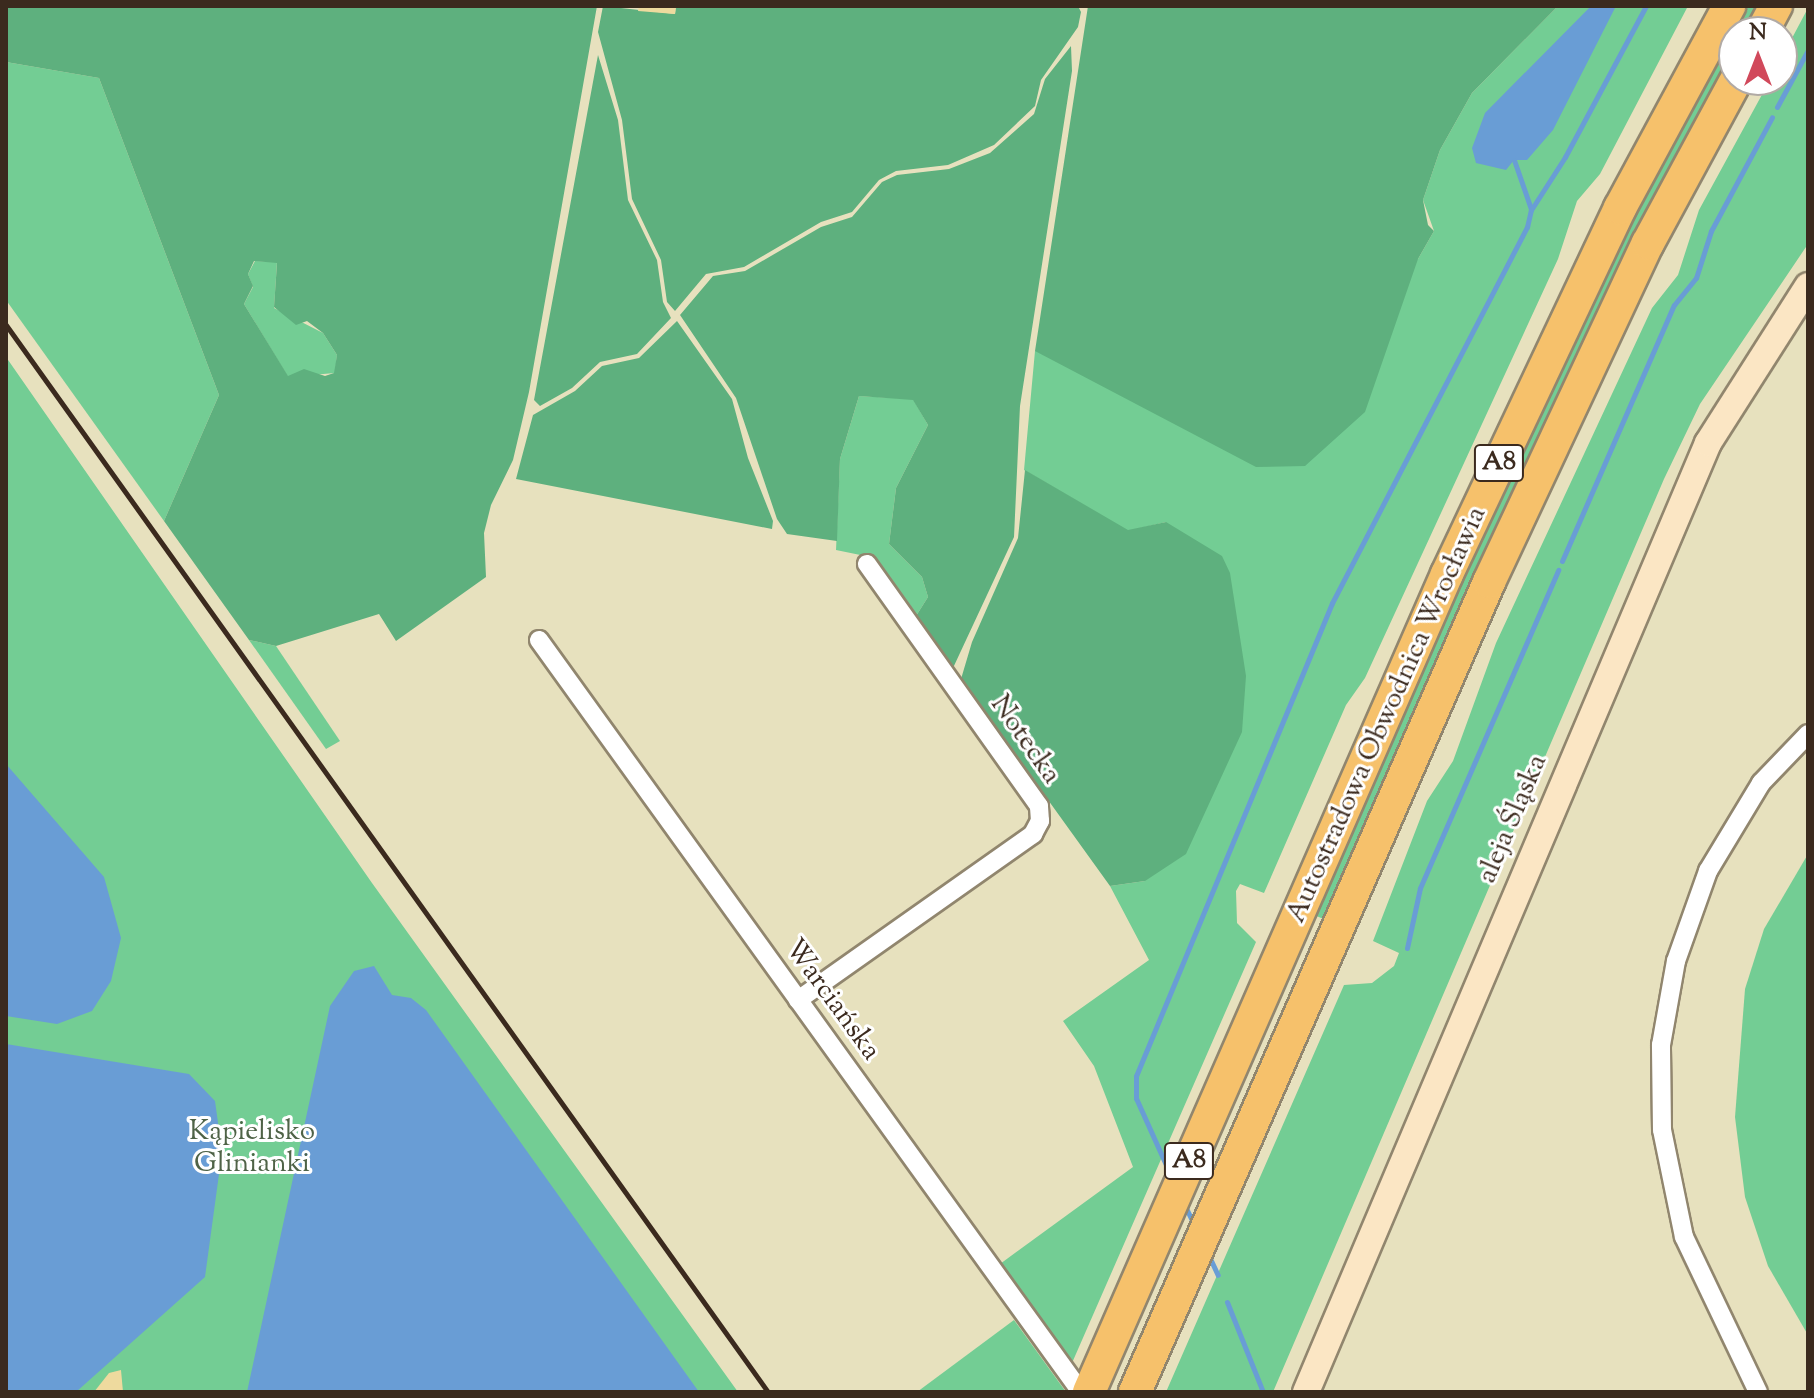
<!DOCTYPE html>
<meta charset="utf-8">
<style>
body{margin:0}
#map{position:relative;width:1814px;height:1398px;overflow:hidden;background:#e7e1be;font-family:"Sorts Mill Goudy",serif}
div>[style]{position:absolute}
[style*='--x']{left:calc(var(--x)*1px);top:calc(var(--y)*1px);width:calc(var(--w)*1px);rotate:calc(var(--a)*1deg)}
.green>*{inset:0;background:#73cd94}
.forest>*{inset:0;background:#5eb07e}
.sand>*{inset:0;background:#eeda9e}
.water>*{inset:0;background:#699dd5}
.stream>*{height:5px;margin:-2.5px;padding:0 2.5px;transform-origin:2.5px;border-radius:2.5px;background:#699dd5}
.roads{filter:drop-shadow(2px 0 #91866e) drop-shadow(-2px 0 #91866e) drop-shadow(0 2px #91866e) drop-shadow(0 -2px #91866e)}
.street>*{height:18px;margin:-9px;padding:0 9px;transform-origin:9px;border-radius:9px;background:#fff}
.secondary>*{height:26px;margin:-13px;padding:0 13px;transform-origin:13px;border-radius:13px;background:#fbe6c4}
.highway>*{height:32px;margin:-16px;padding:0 16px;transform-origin:16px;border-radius:16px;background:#f6c16b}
.rail>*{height:5px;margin:-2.5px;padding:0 2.5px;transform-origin:2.5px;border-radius:2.5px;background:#3b2a1e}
span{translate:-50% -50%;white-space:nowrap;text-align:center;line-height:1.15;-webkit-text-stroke:6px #fff;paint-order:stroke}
.shield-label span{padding:2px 6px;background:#fff;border:2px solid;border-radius:6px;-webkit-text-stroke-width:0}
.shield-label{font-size:26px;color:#3b2a1e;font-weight:700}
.street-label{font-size:28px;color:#3b2a1e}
.park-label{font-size:28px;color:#4f6347}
.frame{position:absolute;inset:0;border:8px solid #3b2a1e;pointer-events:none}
.north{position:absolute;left:1718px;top:16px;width:80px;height:80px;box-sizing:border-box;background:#fff;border:2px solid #b1aaa5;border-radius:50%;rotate:0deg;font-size:22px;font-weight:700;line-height:32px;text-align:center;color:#3b2a1e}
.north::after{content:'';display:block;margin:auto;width:28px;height:36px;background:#d1495b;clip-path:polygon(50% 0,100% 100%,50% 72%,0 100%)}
</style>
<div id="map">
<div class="green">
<i style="clip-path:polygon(1558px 6px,1688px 6px,1600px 174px,1577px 201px,1558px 259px,1365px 678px,1346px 705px,1264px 893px,1240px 884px,1236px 891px,1237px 923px,1256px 942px,1072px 1363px,1000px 1264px,1133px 1167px,1094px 1066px,1063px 1021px,1149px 960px,1110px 886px,1145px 881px,1166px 522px,1128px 531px,1024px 470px,1035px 351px,1418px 259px,1434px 231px,1423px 200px,1440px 150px,1472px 93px)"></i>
<i style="clip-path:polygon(1744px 6px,1759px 6px,1744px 32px,1734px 32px,1734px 51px,1675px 161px,1326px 920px,1314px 915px,1481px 538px,1609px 266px)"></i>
<i style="clip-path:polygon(1808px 8px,1808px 244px,1700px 404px,1664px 479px,1273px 1392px,1166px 1392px,1344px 985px,1372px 983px,1394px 966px,1399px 953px,1373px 941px,1427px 801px,1453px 761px,1496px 643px,1652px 308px,1678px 275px,1699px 210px,1770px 80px,1782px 80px,1782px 57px)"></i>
<i style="clip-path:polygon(6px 62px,99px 78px,219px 395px,164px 521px,6px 300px)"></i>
<i style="clip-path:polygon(255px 261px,277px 262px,274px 308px,323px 333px,337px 355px,335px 373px,288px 377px,244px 304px,253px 287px,248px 274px)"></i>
<i style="clip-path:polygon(6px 357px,372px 883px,738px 1392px,6px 1392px)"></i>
<i style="clip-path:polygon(859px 396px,913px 399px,928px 425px,896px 488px,889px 544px,922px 577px,928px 597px,916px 616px,875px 558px,836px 550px,840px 459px)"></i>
<i style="clip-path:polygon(249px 640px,276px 646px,340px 741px,326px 749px)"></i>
<i style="clip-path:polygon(1808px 854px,1808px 1335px,1768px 1266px,1745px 1197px,1735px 1117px,1745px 989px,1764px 929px)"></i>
<i style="clip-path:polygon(1014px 1320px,1066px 1392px,917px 1392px)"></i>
</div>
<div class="forest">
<i style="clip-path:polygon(evenodd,6px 6px,597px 6px,529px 392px,513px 460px,491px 505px,484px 533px,486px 577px,396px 641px,379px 614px,276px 646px,249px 640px,164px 521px,219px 395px,99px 78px,6px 62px,6px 6px,254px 261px,277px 263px,274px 307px,296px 325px,307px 321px,323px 333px,337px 355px,334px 373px,325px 376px,304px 369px,288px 376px,244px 304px,253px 286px,248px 274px,254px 261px)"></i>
<i style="clip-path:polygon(603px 6px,675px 14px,676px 6px,1078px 6px,1081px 12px,1078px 27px,1041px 80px,1035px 106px,994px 145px,948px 165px,896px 171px,879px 180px,852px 212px,821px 222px,744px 267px,706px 274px,675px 311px,667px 302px,661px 260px,632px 199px,622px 120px,598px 32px)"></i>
<i style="clip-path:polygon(1088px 6px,1558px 6px,1472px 93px,1440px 150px,1423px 200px,1428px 225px,1434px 231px,1418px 259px,1365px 412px,1305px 466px,1256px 467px,1035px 351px)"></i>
<i style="clip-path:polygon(1071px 46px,1072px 71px,1020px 406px,1014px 537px,953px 668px,916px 616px,928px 597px,922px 577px,889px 544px,896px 488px,928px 425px,913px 400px,859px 396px,840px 459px,837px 541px,787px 534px,777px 519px,736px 398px,680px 315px,713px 276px,745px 271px,821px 227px,852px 217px,882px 182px,897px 175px,949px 169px,990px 153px,1034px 114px,1045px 79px)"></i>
<i style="clip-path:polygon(598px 55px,618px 120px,628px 200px,657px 260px,663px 302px,671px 318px,637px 354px,600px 362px,572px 388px,540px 406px,534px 400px)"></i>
<i style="clip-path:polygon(677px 321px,732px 399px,748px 458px,773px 521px,772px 529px,516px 479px,533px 415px,575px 391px,602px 366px,639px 358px)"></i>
<i style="clip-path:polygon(1025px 470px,1128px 530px,1166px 522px,1222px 556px,1230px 573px,1246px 676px,1242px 732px,1186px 854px,1145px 881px,1110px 886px,961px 679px,972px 642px,1018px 538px)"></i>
</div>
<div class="sand">
<i style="clip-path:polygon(639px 6px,676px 6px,675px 14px,638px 11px)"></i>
<i style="clip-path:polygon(121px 1370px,123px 1392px,94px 1392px,109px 1373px)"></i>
</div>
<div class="water">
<i style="clip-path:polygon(1591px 6px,1616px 6px,1553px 130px,1527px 160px,1514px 160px,1506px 170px,1476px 163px,1472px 148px,1485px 113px)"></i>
<i style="clip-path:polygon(6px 764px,104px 877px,121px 938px,111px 981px,92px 1011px,57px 1024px,6px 1016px)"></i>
<i style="clip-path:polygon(374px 966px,392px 995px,411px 998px,426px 1010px,699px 1392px,247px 1392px,330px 1006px,354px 971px)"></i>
<i style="clip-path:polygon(6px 1044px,189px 1074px,215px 1101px,222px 1152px,205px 1277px,76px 1392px,6px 1392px)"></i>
</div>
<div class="stream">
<i style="--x:1777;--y:107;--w:65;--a:-61.5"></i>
<i style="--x:1514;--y:160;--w:52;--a:70.9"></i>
<i style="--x:1562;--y:561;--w:279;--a:-66.4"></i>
<i style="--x:1674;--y:305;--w:35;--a:-51"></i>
<i style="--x:1696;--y:278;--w:49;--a:-72.3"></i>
<i style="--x:1711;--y:231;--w:129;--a:-61.8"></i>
<i style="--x:1407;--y:948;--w:61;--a:-77.8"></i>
<i style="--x:1420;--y:888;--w:347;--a:-66.5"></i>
<i style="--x:1171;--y:1176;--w:85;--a:-114.2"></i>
<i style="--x:1136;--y:1098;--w:22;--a:-90"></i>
<i style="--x:1136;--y:1076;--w:512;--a:-67.49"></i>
<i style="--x:1332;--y:603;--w:424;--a:-62.6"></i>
<i style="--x:1527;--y:227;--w:17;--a:-77"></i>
<i style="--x:1531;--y:210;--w:63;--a:-57.3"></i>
<i style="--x:1565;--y:157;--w:171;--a:-61.8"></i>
<i style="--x:1184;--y:1204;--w:25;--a:64"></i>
<i style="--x:1208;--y:1254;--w:23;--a:65"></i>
<i style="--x:1227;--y:1302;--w:97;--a:68.2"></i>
</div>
<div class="roads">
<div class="street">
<i style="--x:539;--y:640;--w:927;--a:54.22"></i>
<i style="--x:798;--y:1000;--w:288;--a:-35.2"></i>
<i style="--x:1033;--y:834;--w:15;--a:-62"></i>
<i style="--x:1040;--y:821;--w:15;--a:-94"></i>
<i style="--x:1039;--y:806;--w:297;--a:-125.4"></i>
<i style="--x:1758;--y:1392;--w:172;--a:-115.5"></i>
<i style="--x:1684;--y:1237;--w:109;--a:-101.6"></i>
<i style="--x:1662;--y:1130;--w:85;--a:-90.7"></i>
<i style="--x:1661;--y:1045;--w:85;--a:-79.9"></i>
<i style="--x:1676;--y:961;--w:96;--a:-70.4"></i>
<i style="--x:1708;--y:871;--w:103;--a:-58.9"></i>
<i style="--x:1761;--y:783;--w:68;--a:-46.2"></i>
</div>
<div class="secondary">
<i style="--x:1306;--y:1392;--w:1031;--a:-67.04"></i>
<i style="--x:1708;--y:443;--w:186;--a:-57.5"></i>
</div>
<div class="highway">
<i style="--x:1762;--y:32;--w:30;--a:-62"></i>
<i style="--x:1089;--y:1392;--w:893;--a:-66.36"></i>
<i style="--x:1447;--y:574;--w:405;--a:-64.7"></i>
<i style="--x:1620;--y:208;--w:230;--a:-61.6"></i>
<i style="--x:1135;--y:1392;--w:884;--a:-66.39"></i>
<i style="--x:1489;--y:582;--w:374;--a:-64.9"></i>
<i style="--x:1648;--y:243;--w:185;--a:-61.6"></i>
</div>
</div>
<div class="rail">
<i style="--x:6;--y:325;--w:1311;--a:54.47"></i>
</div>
<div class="shield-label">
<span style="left:1499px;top:463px">A8</span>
<span style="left:1189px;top:1161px">A8</span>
</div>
<div class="street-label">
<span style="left:1387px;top:715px;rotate:-66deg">Autostradowa Obwodnica Wrocławia</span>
<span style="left:1025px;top:740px;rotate:55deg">Notecka</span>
<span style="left:1513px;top:819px;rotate:-67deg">aleja Śląska</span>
<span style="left:832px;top:1000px;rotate:54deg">Warciańska</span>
</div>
<div class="park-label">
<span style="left:252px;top:1148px">Kąpielisko<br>Glinianki</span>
</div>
<div class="frame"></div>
<div class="north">N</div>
</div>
